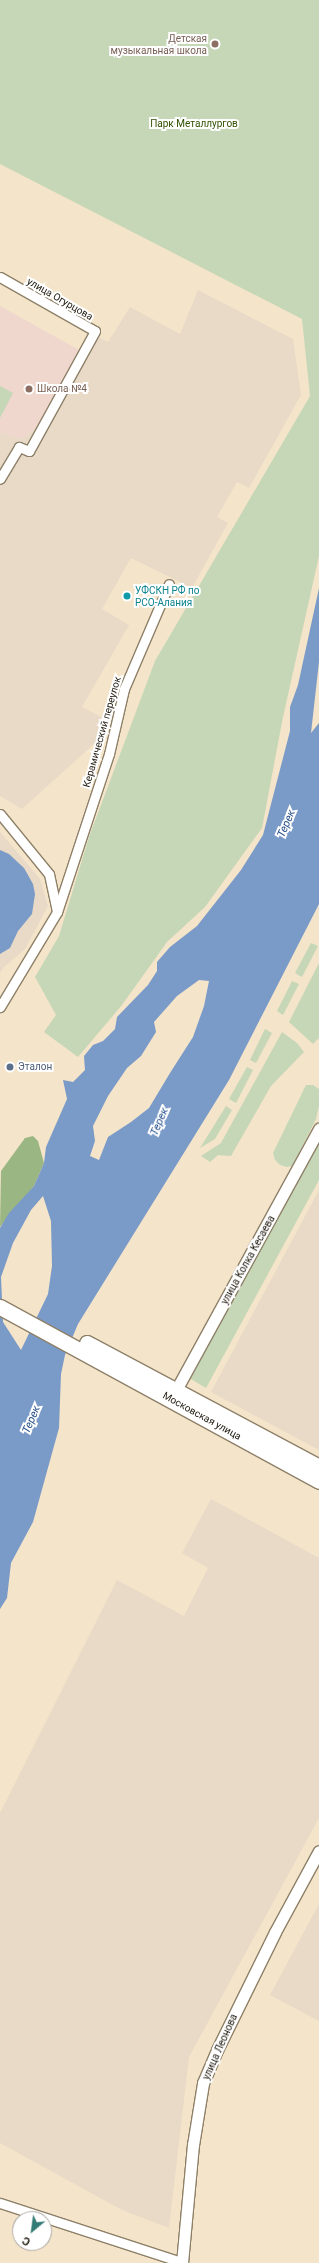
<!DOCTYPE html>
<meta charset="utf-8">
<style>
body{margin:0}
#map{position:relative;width:319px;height:2263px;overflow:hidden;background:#f4e4ca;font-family:Roboto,sans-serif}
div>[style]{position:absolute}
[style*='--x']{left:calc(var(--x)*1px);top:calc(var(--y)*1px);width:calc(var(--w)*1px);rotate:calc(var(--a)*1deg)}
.industrial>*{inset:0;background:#e8dac7}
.education>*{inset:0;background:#efd7cd}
.green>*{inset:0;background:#c5d7b7}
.forest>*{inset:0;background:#9ab682}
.water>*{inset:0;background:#7a9ac8}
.roads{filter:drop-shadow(1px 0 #8e8068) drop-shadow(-1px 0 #8e8068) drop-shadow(0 1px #8e8068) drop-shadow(0 -1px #8e8068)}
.minor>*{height:9px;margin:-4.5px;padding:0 4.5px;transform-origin:4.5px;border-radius:4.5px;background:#fff}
.tertiary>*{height:11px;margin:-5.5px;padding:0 5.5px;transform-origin:5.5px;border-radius:5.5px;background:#fff}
.primary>*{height:15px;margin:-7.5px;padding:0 7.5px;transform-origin:7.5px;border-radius:7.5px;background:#fff}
.dots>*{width:11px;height:11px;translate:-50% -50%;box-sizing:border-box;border:2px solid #fff;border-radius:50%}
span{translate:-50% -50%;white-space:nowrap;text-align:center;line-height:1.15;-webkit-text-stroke:4px #fff;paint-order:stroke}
.education-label{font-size:10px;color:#785e54}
.right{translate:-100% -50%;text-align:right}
.left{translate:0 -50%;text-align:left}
.park-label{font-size:10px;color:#305000}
.street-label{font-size:10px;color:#252016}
.culture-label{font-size:10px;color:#0d838f}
.service-label{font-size:10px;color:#4e5e75}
.water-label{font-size:11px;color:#28518b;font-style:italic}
.north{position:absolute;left:12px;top:2211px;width:40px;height:40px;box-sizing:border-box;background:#fff;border:1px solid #a8a6a2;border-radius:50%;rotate:209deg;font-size:11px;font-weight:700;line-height:16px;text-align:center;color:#252016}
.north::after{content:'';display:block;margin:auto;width:14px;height:18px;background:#337b74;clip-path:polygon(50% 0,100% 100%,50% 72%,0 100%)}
</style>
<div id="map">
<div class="industrial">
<i style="clip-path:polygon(198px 290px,293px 339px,301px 395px,249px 488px,237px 482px,217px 517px,228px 523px,192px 588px,131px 558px,102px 609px,129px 625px,82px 707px,107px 720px,95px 743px,22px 809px,0 796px,0 432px,22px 439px,37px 427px,44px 429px,98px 337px,108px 342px,130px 307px,180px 334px)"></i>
<i style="clip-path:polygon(0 832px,40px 879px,48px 906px,25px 949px,4px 967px,0 973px)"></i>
<i style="clip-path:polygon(319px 1190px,319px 1450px,211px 1392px)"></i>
<i style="clip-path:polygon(211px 1499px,319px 1558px,319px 1818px,189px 2057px,169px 2228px,122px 2210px,0 2143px,0 1813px,117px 1580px,184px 1616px,208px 1568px,182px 1553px)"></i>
<i style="clip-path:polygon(319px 1904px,319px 2021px,270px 1995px)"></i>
</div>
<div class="education">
<i style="clip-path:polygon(0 306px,81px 351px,37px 427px,22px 439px,0 432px)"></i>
</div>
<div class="green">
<i style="clip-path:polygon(0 0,319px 0,319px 556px,283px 717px,262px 828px,205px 907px,167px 942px,122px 1005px,78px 1057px,44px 1032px,56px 1015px,35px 977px,59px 936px,89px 837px,155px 661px,310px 396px,302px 319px,0 164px)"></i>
<i style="clip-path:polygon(0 386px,13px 393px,0 418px)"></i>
<i style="clip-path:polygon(311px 943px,318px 946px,302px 977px,295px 973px)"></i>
<i style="clip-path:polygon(319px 963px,319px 1038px,313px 1044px,289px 1022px)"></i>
<i style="clip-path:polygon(292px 981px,299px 984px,283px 1015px,277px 1011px)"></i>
<i style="clip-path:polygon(265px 1029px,272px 1033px,256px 1063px,250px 1060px)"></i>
<i style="clip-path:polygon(282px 1032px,297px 1043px,304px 1052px,271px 1086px,231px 1156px,218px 1155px,210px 1162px,201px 1156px,221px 1143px)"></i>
<i style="clip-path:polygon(247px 1067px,253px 1070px,236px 1103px,229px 1099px)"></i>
<i style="clip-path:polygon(306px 1085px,313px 1085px,319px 1089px,319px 1106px,316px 1119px,304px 1143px,292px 1166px,287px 1167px,280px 1165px,275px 1160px,273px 1153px)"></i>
<i style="clip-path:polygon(226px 1106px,232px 1110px,215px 1139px,200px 1148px)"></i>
<i style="clip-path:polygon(319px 1139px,319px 1180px,206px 1388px,189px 1378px)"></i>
</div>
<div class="forest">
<i style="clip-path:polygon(33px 1136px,38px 1141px,44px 1163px,34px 1186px,0 1227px,1px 1171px,25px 1138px)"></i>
</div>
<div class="water">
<i style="clip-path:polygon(evenodd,319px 588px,319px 662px,311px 733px,319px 723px,319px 904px,229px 1080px,78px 1324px,65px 1355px,61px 1374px,59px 1428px,33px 1522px,11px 1563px,7px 1598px,0 1609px,0 1228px,9px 1213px,34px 1186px,44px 1163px,46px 1147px,67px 1099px,63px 1080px,73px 1082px,85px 1070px,84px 1056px,93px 1045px,103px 1041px,115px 1029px,117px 1017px,148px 985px,157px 971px,157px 962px,170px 947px,197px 926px,241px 870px,263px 835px,290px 731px,290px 707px,298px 685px,319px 588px,199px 980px,209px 981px,204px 1006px,193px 1037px,170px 1073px,149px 1108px,131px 1122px,108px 1137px,99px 1160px,90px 1156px,95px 1141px,93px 1126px,108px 1096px,127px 1068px,141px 1056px,156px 1032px,154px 1022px,177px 996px,199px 980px,319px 588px,43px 1196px,51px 1221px,52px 1266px,48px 1294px,21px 1350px,3px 1322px,1px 1277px,13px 1243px,31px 1210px,43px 1196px)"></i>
<i style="clip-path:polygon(0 850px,9px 854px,24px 868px,33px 884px,35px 894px,32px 914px,18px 931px,10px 948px,0 954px)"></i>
</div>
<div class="roads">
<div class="minor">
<i style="--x:0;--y:277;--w:109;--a:29.6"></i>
<i style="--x:95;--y:331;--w:137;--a:118.8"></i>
<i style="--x:29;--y:451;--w:11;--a:-158"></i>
<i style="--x:19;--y:447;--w:37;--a:121"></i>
<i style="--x:0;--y:814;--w:77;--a:50.8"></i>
<i style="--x:49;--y:874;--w:39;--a:78"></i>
<i style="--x:57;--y:912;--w:111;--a:121"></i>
<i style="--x:57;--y:912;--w:166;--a:-71.8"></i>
<i style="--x:109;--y:754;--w:67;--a:-77"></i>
<i style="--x:124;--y:689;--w:114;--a:-66.8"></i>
<i style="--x:0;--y:2203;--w:191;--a:18"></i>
</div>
<div class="tertiary">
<i style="--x:176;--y:1390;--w:298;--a:-61.3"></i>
<i style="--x:182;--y:2263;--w:119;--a:-84.7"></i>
<i style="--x:193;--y:2145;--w:63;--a:-80.8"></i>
<i style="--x:203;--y:2083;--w:36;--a:-67"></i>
<i style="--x:217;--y:2050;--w:131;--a:-63.8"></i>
<i style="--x:275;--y:1932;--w:92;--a:-61.5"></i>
</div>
<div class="primary">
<i style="--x:0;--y:1307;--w:363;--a:28.6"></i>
<i style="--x:87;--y:1343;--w:263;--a:28.1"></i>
</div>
</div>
<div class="dots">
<i style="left:215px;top:44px;background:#8d6e63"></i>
<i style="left:29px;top:389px;background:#8d6e63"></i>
<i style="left:127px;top:596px;background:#0f9aa8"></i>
<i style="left:10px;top:1067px;background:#5c6f8a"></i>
</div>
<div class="education-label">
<span class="right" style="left:207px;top:44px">Детская<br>музыкальная школа</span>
<span class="left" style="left:37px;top:389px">Школа №4</span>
</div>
<div class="park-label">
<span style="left:194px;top:124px">Парк Металлургов</span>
</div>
<div class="street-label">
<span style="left:60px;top:299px;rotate:30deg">улица Огурцова</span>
<span style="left:102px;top:732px;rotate:-74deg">Керамический переулок</span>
<span style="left:248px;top:1260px;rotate:-61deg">улица Колка Кесаева</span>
<span style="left:202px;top:1416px;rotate:29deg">Московская улица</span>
<span style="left:220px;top:2047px;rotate:-66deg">улица Леонова</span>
</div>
<div class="culture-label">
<span class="left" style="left:135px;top:596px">УФСКН РФ по<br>РСО-Алания</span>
</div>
<div class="service-label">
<span class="left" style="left:18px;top:1067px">Эталон</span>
</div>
<div class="water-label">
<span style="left:287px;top:824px;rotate:-67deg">Терек</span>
<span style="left:160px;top:1122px;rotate:-67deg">Терек</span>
<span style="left:32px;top:1420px;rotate:-67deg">Терек</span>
</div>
<div class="north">С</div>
</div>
